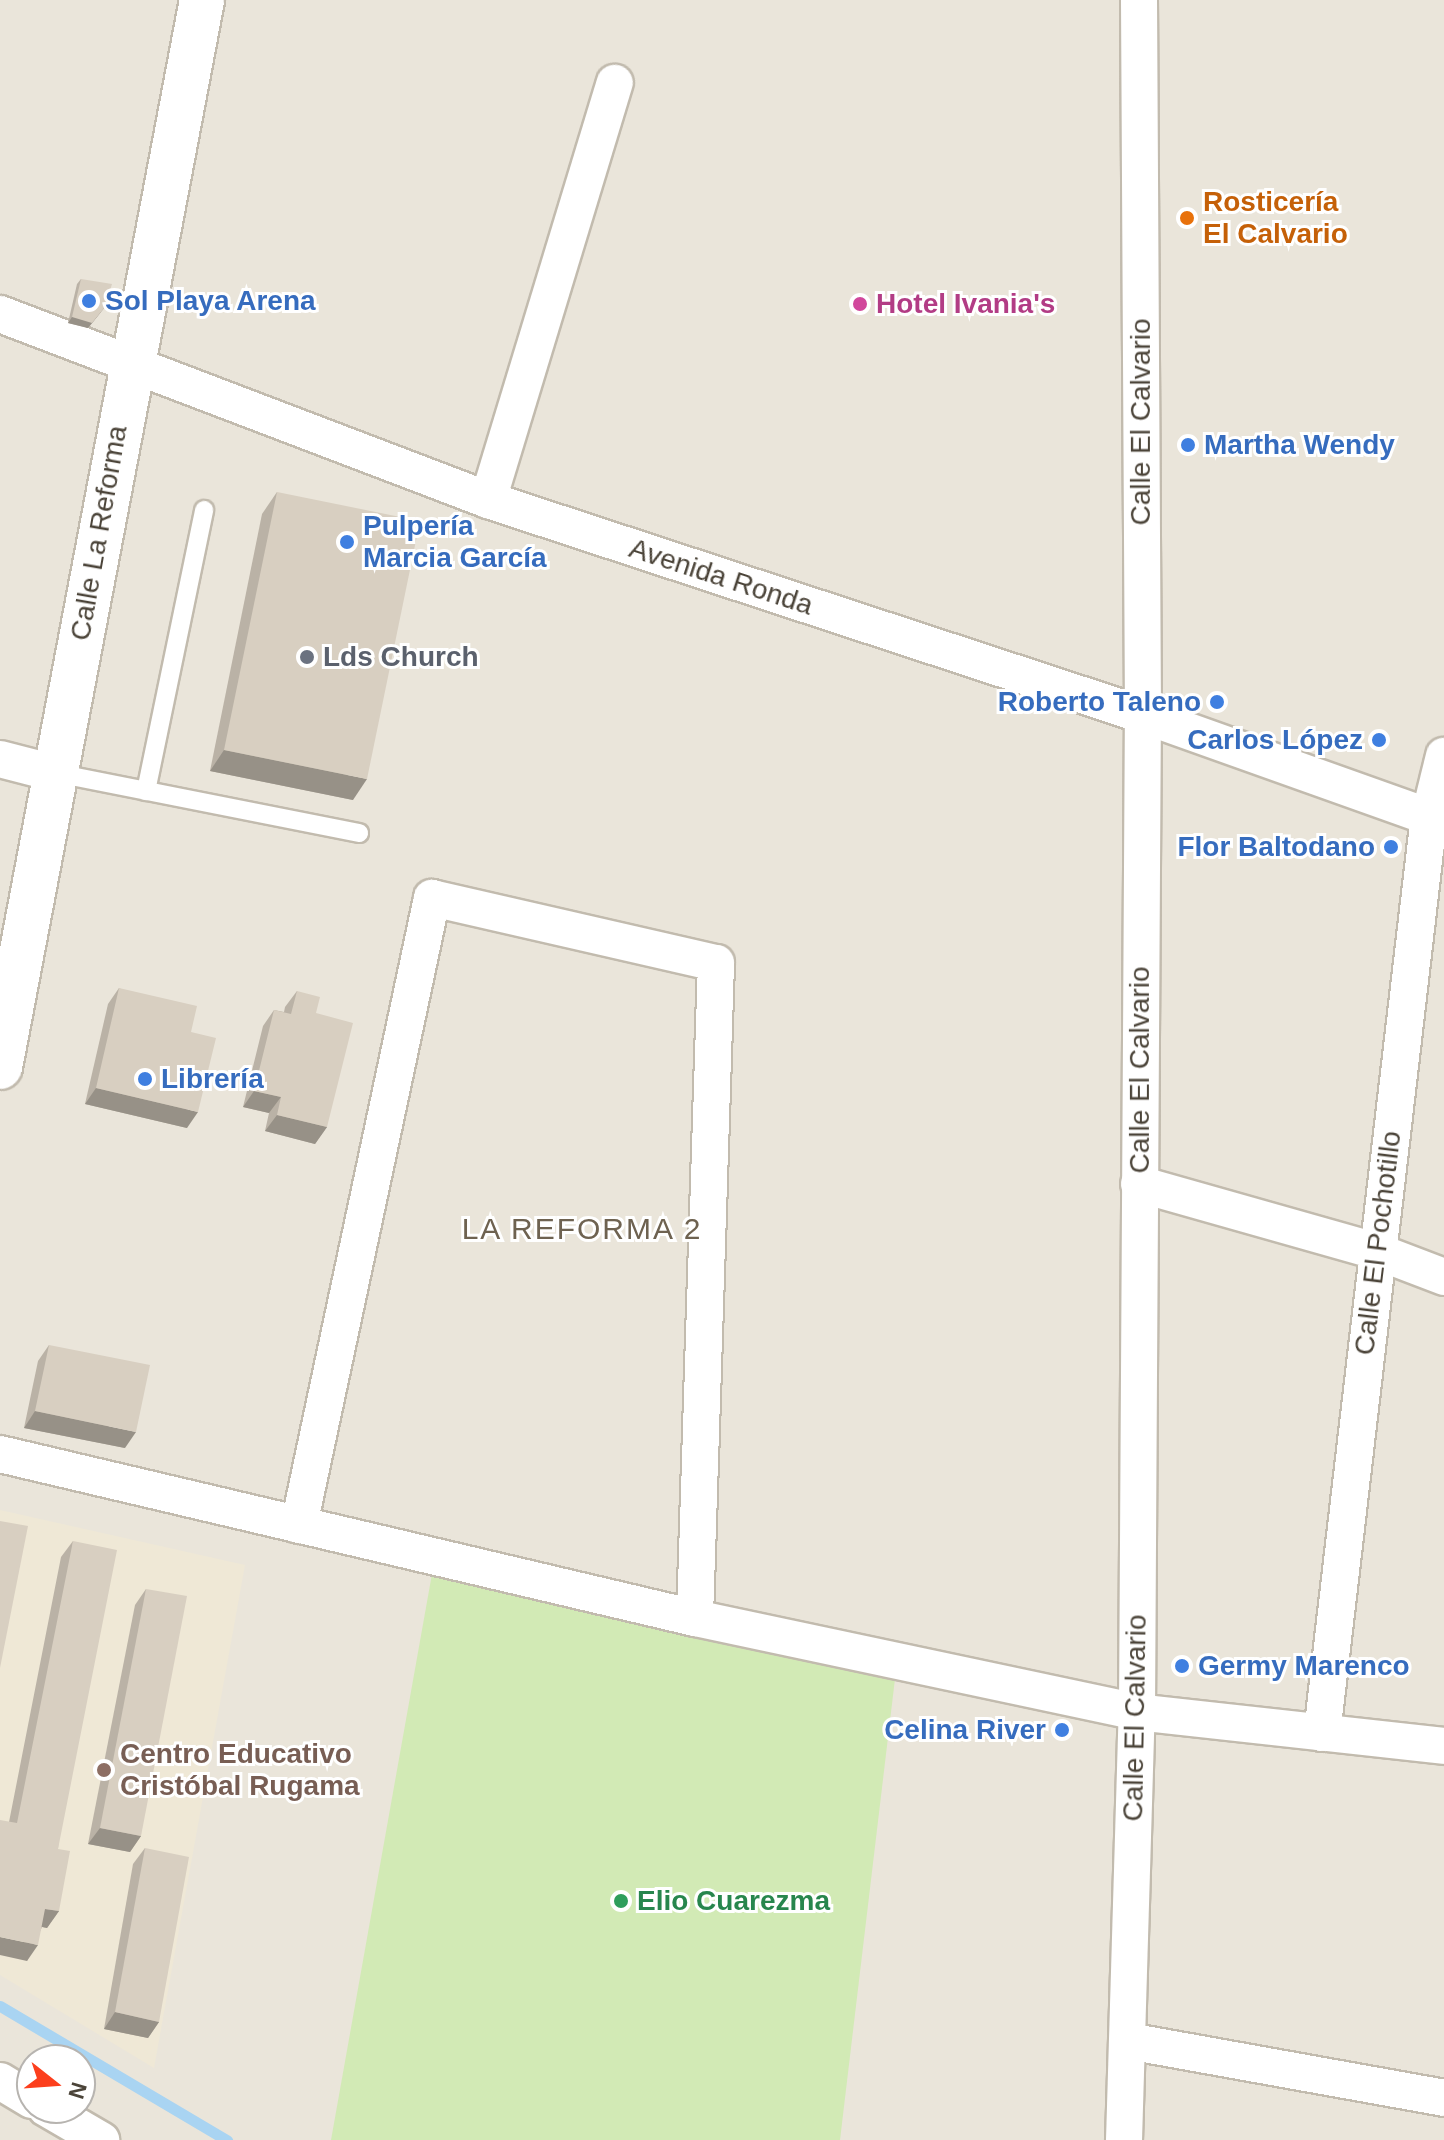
<!DOCTYPE html>
<meta charset="utf-8">
<style>
body{margin:0}
#map{position:relative;width:1444px;height:2140px;overflow:hidden;background:#f6f3ec;font-family:Arial,sans-serif}
div>[style]{position:absolute}
[style*='--x']{left:calc(var(--x)*1px);top:calc(var(--y)*1px);width:calc(var(--w)*1px);rotate:calc(var(--a)*1deg)}
.residential>*{inset:0;background:#eae5da}
.education>*{inset:0;background:#efe8d6}
.green>*{inset:0;background:#d2eab5}
.stream>*{height:11px;margin:-5.5px;padding:0 5.5px;transform-origin:5.5px;border-radius:5.5px;background:#a9d4f2}
.roads{filter:drop-shadow(2px 0 #c2bbae) drop-shadow(-2px 0 #c2bbae) drop-shadow(0 2px #c2bbae) drop-shadow(0 -2px #c2bbae)}
.service>*{height:18px;margin:-9px;padding:0 9px;transform-origin:9px;border-radius:9px;background:#fff}
.minor>*{height:36px;margin:-18px;padding:0 18px;transform-origin:18px;border-radius:18px;background:#fff}
.tertiary>*{height:44px;margin:-22px;padding:0 22px;transform-origin:22px;border-radius:22px;background:#fff}
.wall>*{inset:0;background:#bab2a6}
.shaded-wall>*{inset:0;background:#979187}
.building>*{inset:0;background:#d8cfc1}
.dots>*{width:22px;height:22px;translate:-50% -50%;box-sizing:border-box;border:4px solid #fff;border-radius:50%}
span{translate:-50% -50%;white-space:nowrap;text-align:center;line-height:1.15;-webkit-text-stroke:6px #fff;paint-order:stroke}
.food-label{font-size:28px;color:#c56008;font-weight:700}
.left{translate:0 -50%;text-align:left}
.shop-label{font-size:28px;color:#366cbe;font-weight:700}
.right{translate:-100% -50%;text-align:right}
.hotel-label{font-size:28px;color:#b23c85;font-weight:700}
.street-label{font-size:28px;color:#4b4439}
.worship-label{font-size:28px;color:#5b616d;font-weight:700}
.education-label{font-size:28px;color:#785e54;font-weight:700}
.leisure-label{font-size:28px;color:#27864d;font-weight:700}
.neighbourhood-label{font-size:30px;color:#6e6250;letter-spacing:2px}
.north{position:absolute;left:16px;top:2044px;width:80px;height:80px;box-sizing:border-box;background:#fff;border:2px solid #b7b4b0;border-radius:50%;rotate:107deg;font-size:22px;font-weight:700;line-height:32px;text-align:center;color:#4b4439}
.north::after{content:'';display:block;margin:auto;width:28px;height:36px;background:#fc3f1d;clip-path:polygon(50% 0,100% 100%,50% 72%,0 100%)}
</style>
<div id="map">
<div class="residential">
<i style="clip-path:polygon(evenodd,0 0,1444px 0,1444px 2140px,0 2140px,0 0,32px 2060px,80px 2060px,80px 2108px,32px 2108px,32px 2060px)"></i>
</div>
<div class="education">
<i style="clip-path:polygon(0 1510px,245px 1565px,154px 2068px,0 1975px)"></i>
</div>
<div class="green">
<i style="clip-path:polygon(435px 1557px,897px 1662px,840px 2140px,331px 2140px)"></i>
</div>
<div class="stream">
<i style="--x:0;--y:2006;--w:264;--a:30.6"></i>
</div>
<div class="roads">
<div class="service">
<i style="--x:56;--y:773;--w:309;--a:11.2"></i>
<i style="--x:146;--y:791;--w:287;--a:-78.3"></i>
</div>
<div class="minor">
<i style="--x:0;--y:314;--w:522;--a:20.86"></i>
<i style="--x:488;--y:500;--w:689;--a:18.17"></i>
<i style="--x:1143;--y:715;--w:304;--a:19.6"></i>
<i style="--x:1429;--y:817;--w:21;--a:43"></i>
<i style="--x:488;--y:500;--w:436;--a:-73.1"></i>
<i style="--x:0;--y:759;--w:56;--a:14.5"></i>
<i style="--x:1139;--y:1184;--w:246;--a:15.8"></i>
<i style="--x:1376;--y:1251;--w:73;--a:20.9"></i>
<i style="--x:0;--y:1454;--w:714;--a:13.28"></i>
<i style="--x:695;--y:1618;--w:452;--a:12"></i>
<i style="--x:1137;--y:1712;--w:309;--a:6.3"></i>
<i style="--x:299;--y:1525;--w:641;--a:-78.02"></i>
<i style="--x:432;--y:898;--w:291;--a:12.9"></i>
<i style="--x:716;--y:963;--w:655;--a:91.84"></i>
<i style="--x:1322;--y:1733;--w:922;--a:-83.34"></i>
<i style="--x:1429;--y:817;--w:63;--a:-76.2"></i>
<i style="--x:1128;--y:2041;--w:321;--a:10.2"></i>
<i style="--x:0;--y:2081;--w:37;--a:31"></i>
<i style="--x:46;--y:2108;--w:64;--a:30.2"></i>
<i style="--x:1124;--y:2140;--w:428;--a:-88.3"></i>
<i style="--x:1137;--y:1712;--w:997;--a:-89.66"></i>
<i style="--x:1143;--y:715;--w:715;--a:-90.32"></i>
</div>
<div class="tertiary">
<i style="--x:0;--y:1067;--w:1086;--a:-79.28"></i>
</div>
</div>
<div class="wall">
<i style="clip-path:polygon(81px 279px,101px 312px,88px 328px,68px 323px,77px 284px)"></i>
<i style="clip-path:polygon(277px 492px,353px 800px,210px 771px,262px 514px)"></i>
<i style="clip-path:polygon(119px 988px,191px 1032px,187px 1128px,85px 1104px,108px 1004px)"></i>
<i style="clip-path:polygon(297px 991px,316px 1013px,327px 1127px,315px 1144px,265px 1131px,269px 1113px,243px 1107px,263px 1026px,274px 1010px,284px 1012px,285px 1007px)"></i>
<i style="clip-path:polygon(49px 1345px,125px 1448px,24px 1428px,38px 1361px)"></i>
<i style="clip-path:polygon(73px 1541px,58px 1849px,59px 1911px,47px 1928px,42px 1927px,27px 1961px,9px 1822px,61px 1557px)"></i>
<i style="clip-path:polygon(146px 1589px,141px 1836px,130px 1852px,88px 1844px,135px 1605px)"></i>
<i style="clip-path:polygon(145px 1848px,159px 2022px,148px 2038px,104px 2029px,133px 1864px)"></i>
</div>
<div class="shaded-wall">
<i style="clip-path:polygon(105px 307px,88px 328px,68px 323px,72px 317px)"></i>
<i style="clip-path:polygon(224px 750px,367px 779px,353px 800px,210px 771px)"></i>
<i style="clip-path:polygon(96px 1088px,198px 1112px,187px 1128px,85px 1104px)"></i>
<i style="clip-path:polygon(254px 1091px,281px 1097px,269px 1113px,243px 1107px)"></i>
<i style="clip-path:polygon(277px 1115px,327px 1127px,315px 1144px,265px 1131px)"></i>
<i style="clip-path:polygon(35px 1411px,136px 1432px,125px 1448px,24px 1428px)"></i>
<i style="clip-path:polygon(100px 1828px,141px 1836px,130px 1852px,88px 1844px)"></i>
<i style="clip-path:polygon(45px 1909px,59px 1911px,47px 1928px,34px 1925px)"></i>
<i style="clip-path:polygon(0 1937px,38px 1945px,27px 1961px,0 1955px)"></i>
<i style="clip-path:polygon(115px 2012px,159px 2022px,148px 2038px,104px 2029px)"></i>
</div>
<div class="building">
<i style="clip-path:polygon(81px 279px,112px 284px,105px 307px,92px 323px,72px 317px)"></i>
<i style="clip-path:polygon(277px 492px,420px 521px,367px 779px,224px 750px)"></i>
<i style="clip-path:polygon(119px 988px,197px 1006px,191px 1032px,216px 1038px,198px 1112px,96px 1088px)"></i>
<i style="clip-path:polygon(297px 991px,320px 997px,316px 1013px,353px 1023px,327px 1127px,277px 1115px,281px 1097px,254px 1091px,274px 1010px,291px 1014px)"></i>
<i style="clip-path:polygon(49px 1345px,150px 1365px,136px 1432px,35px 1411px)"></i>
<i style="clip-path:polygon(0 1521px,28px 1526px,0 1668px)"></i>
<i style="clip-path:polygon(73px 1541px,117px 1550px,58px 1849px,70px 1851px,59px 1911px,45px 1909px,38px 1945px,0 1937px,0 1820px,17px 1823px)"></i>
<i style="clip-path:polygon(146px 1589px,187px 1596px,141px 1836px,100px 1828px)"></i>
<i style="clip-path:polygon(145px 1848px,189px 1857px,159px 2022px,115px 2012px)"></i>
</div>
<div class="dots">
<i style="left:1187px;top:218px;background:#e8710a"></i>
<i style="left:89px;top:301px;background:#3f7fe0"></i>
<i style="left:860px;top:304px;background:#d1479c"></i>
<i style="left:1188px;top:445px;background:#3f7fe0"></i>
<i style="left:347px;top:542px;background:#3f7fe0"></i>
<i style="left:307px;top:657px;background:#6b7280"></i>
<i style="left:1217px;top:702px;background:#3f7fe0"></i>
<i style="left:1379px;top:740px;background:#3f7fe0"></i>
<i style="left:1391px;top:847px;background:#3f7fe0"></i>
<i style="left:145px;top:1079px;background:#3f7fe0"></i>
<i style="left:1182px;top:1666px;background:#3f7fe0"></i>
<i style="left:1062px;top:1730px;background:#3f7fe0"></i>
<i style="left:104px;top:1770px;background:#8d6e63"></i>
<i style="left:621px;top:1901px;background:#2e9e5b"></i>
</div>
<div class="food-label">
<span class="left" style="left:1203px;top:218px">Rosticería<br>El Calvario</span>
</div>
<div class="shop-label">
<span class="left" style="left:105px;top:301px">Sol Playa Arena</span>
<span class="left" style="left:1204px;top:445px">Martha Wendy</span>
<span class="left" style="left:363px;top:542px">Pulpería<br>Marcia García</span>
<span class="right" style="left:1201px;top:702px">Roberto Taleno</span>
<span class="right" style="left:1363px;top:740px">Carlos López</span>
<span class="right" style="left:1375px;top:847px">Flor Baltodano</span>
<span class="left" style="left:161px;top:1079px">Librería</span>
<span class="left" style="left:1198px;top:1666px">Germy Marenco</span>
<span class="right" style="left:1046px;top:1730px">Celina River</span>
</div>
<div class="hotel-label">
<span class="left" style="left:876px;top:304px">Hotel Ivania's</span>
</div>
<div class="street-label">
<span style="left:1141px;top:422px;rotate:-90deg">Calle El Calvario</span>
<span style="left:99px;top:533px;rotate:-80deg">Calle La Reforma</span>
<span style="left:721px;top:577px;rotate:18deg">Avenida Ronda</span>
<span style="left:1140px;top:1070px;rotate:-90deg">Calle El Calvario</span>
<span style="left:1378px;top:1243px;rotate:-83deg">Calle El Pochotillo</span>
<span style="left:1135px;top:1718px;rotate:-89deg">Calle El Calvario</span>
</div>
<div class="worship-label">
<span class="left" style="left:323px;top:657px">Lds Church</span>
</div>
<div class="education-label">
<span class="left" style="left:120px;top:1770px">Centro Educativo<br>Cristóbal Rugama</span>
</div>
<div class="leisure-label">
<span class="left" style="left:637px;top:1901px">Elio Cuarezma</span>
</div>
<div class="neighbourhood-label">
<span style="left:582px;top:1229px">LA REFORMA 2</span>
</div>
<div class="north">N</div>
</div>
